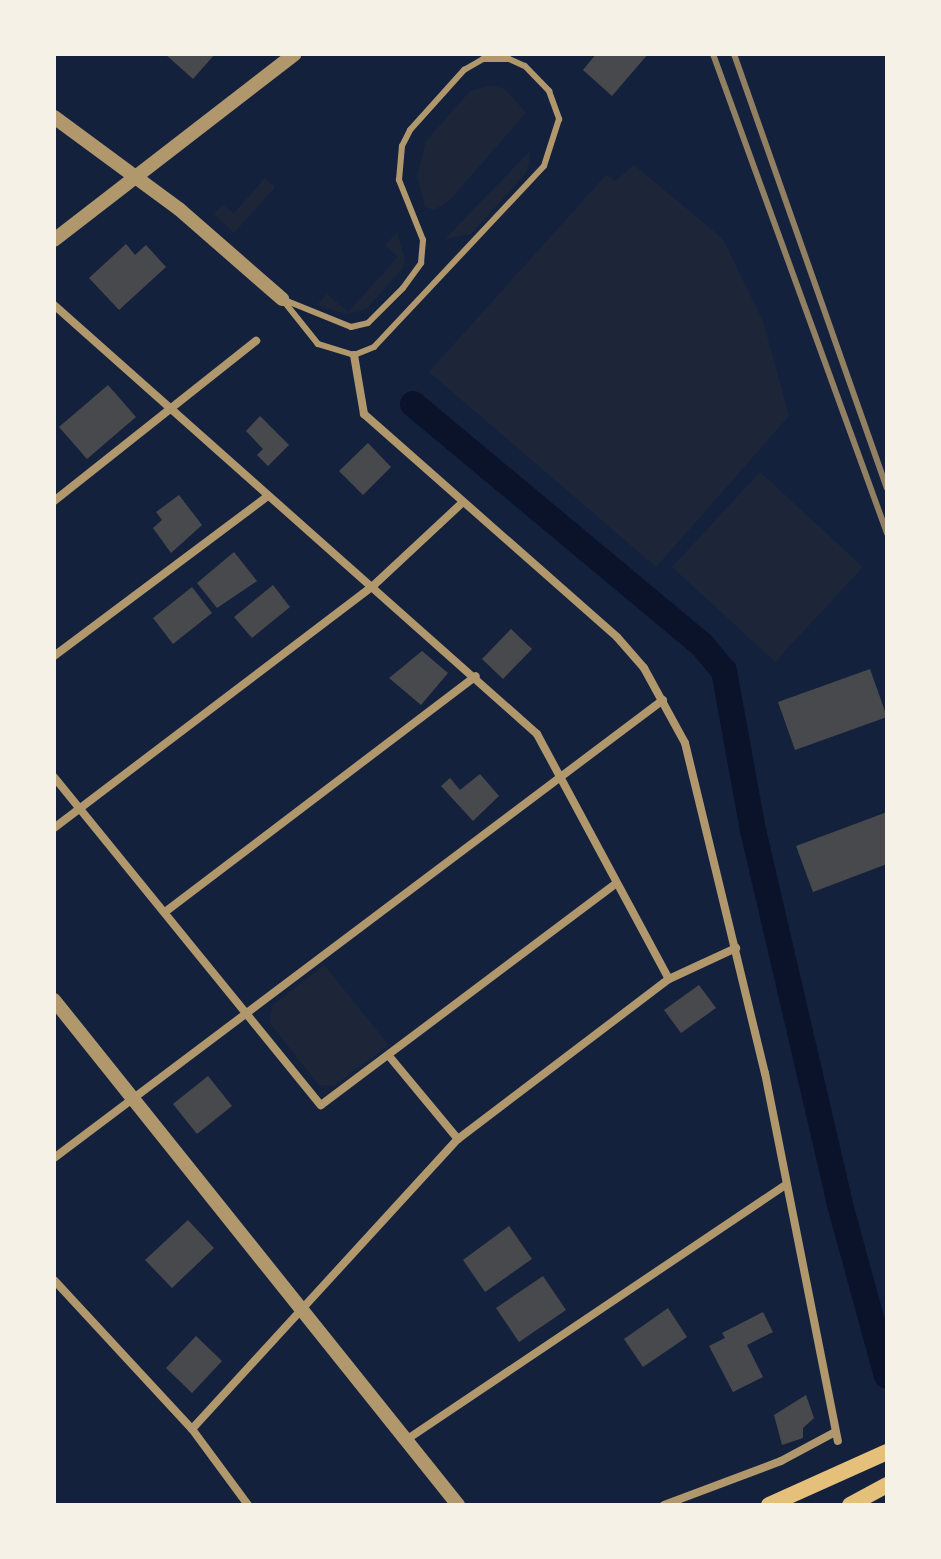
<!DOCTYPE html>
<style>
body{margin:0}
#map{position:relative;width:941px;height:1559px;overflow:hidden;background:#14213d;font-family:Jost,sans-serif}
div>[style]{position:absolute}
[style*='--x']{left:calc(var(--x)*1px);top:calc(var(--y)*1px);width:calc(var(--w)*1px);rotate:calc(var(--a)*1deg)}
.green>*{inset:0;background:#1d2539}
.canal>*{height:26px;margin:-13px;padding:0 13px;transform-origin:13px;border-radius:13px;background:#0b132b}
.building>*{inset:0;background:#48494c}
.service>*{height:6px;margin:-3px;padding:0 3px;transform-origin:3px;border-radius:3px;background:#b1986c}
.minor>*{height:8px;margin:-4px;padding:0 4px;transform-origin:4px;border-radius:4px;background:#b1986c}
.tertiary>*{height:14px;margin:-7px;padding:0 7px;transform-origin:7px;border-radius:7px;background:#b1986c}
.secondary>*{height:16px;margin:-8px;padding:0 8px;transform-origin:8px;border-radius:8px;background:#e5c07b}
.rail>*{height:6px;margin:-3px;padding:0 3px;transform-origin:3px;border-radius:3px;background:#918062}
span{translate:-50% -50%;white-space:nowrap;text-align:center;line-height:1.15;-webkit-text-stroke:7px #f6f1e7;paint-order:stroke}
.frame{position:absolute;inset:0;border:56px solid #f6f1e7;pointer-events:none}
</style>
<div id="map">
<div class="green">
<i style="clip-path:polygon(490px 86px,504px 88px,526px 113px,449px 201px,434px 210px,425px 207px,417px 176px,426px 141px,470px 91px)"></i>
<i style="clip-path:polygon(531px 150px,527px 172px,471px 234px,445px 239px)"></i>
<i style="clip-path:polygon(634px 165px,722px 238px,763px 321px,789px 416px,656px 567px,429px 372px,606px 175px,615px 181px)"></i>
<i style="clip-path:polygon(265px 178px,275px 187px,234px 233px,214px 214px,223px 205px,234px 213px)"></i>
<i style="clip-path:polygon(397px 233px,405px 259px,403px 268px,366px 309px,346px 314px,317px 305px,327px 294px,348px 312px,398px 257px,385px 245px)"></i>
<i style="clip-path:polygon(760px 472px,863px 567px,775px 662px,672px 567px)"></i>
<i style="clip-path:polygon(324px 965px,389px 1045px,334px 1086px,319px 1085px,269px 1022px,273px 1005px)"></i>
</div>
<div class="canal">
<i style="--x:413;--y:404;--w:378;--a:39.8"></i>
<i style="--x:703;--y:646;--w:33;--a:50"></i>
<i style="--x:724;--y:671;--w:162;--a:79.7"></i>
<i style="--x:753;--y:830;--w:381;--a:76.9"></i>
<i style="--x:839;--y:1201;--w:181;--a:74.7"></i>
</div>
<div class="building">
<i style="clip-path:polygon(165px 54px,215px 54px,193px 79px)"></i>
<i style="clip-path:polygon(596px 54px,648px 54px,612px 96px,583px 70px)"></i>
<i style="clip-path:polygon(126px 244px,135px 255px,146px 245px,166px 267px,119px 310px,89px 278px)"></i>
<i style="clip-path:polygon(108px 385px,136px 417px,87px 459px,59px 427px)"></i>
<i style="clip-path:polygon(260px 416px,289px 445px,268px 466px,257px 455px,263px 449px,246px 431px)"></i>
<i style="clip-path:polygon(368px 443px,391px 467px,363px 495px,339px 471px)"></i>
<i style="clip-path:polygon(179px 495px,202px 525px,171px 553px,153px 528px,162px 520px,156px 512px)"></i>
<i style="clip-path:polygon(234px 552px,257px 581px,217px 608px,197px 583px)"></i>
<i style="clip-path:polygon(273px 585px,290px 607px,252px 638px,234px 617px)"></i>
<i style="clip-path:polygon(192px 587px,212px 613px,173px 644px,153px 618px)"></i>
<i style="clip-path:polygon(511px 629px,532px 649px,503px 679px,482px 659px)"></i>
<i style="clip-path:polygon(422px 651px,448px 673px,421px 705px,389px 678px)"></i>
<i style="clip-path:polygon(870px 669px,887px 717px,795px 750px,778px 702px)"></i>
<i style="clip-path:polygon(480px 774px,499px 796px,473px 821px,441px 786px,450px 778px,460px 790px)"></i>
<i style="clip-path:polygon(887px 812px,887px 864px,813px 892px,796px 846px)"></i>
<i style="clip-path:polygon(699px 985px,716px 1008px,681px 1033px,664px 1010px)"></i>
<i style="clip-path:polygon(208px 1076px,232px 1106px,197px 1134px,173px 1104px)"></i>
<i style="clip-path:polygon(188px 1220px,214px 1248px,172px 1288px,145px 1260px)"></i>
<i style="clip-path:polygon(509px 1226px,532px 1259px,485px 1292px,463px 1260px)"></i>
<i style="clip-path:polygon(543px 1276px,566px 1310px,519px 1342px,496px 1308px)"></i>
<i style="clip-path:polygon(668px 1308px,687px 1337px,643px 1367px,624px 1339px)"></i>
<i style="clip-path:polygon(763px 1312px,773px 1332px,747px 1345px,763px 1377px,733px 1392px,709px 1346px,725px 1338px,722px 1333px)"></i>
<i style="clip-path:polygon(196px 1336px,222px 1361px,192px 1393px,166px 1368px)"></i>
<i style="clip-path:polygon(806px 1395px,814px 1418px,803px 1428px,803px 1438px,782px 1445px,774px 1415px)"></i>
</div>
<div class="service">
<i style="--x:483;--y:59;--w:26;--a:0"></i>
<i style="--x:509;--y:59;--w:17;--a:24"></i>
<i style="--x:525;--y:66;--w:35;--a:46"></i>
<i style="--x:549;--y:91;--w:30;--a:70"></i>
<i style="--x:559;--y:119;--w:49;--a:107.7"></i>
<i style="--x:544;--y:166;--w:248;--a:133.2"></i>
<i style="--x:374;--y:347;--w:22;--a:158"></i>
<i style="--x:354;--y:355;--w:38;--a:-163"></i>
<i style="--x:318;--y:344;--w:58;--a:-128.7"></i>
<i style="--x:282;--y:299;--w:74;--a:22.1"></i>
<i style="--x:351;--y:327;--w:17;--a:-13"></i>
<i style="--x:368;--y:323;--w:49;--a:-45"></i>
<i style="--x:403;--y:288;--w:31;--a:-54"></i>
<i style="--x:421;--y:263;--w:23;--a:-85"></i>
<i style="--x:423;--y:240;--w:65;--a:-111.8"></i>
<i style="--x:399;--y:180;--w:34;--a:-85"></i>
<i style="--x:402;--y:146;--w:18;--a:-63"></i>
<i style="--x:410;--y:130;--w:81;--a:-48"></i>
<i style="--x:464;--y:70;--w:22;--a:-30"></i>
</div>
<div class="minor">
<i style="--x:54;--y:305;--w:646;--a:41.61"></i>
<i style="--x:537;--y:734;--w:278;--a:61.7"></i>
<i style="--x:354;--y:355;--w:60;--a:80.4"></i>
<i style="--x:364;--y:414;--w:337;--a:41.4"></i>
<i style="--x:617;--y:637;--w:41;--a:48.9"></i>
<i style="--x:644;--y:668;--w:85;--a:61.3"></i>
<i style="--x:685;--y:743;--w:340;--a:76.4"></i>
<i style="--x:765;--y:1073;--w:375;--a:78.8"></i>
<i style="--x:54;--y:501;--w:258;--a:-38.4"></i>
<i style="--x:54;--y:656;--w:267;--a:-36.8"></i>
<i style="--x:54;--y:777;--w:423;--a:50.9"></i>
<i style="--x:321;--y:1105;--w:368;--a:-36.9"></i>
<i style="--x:54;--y:828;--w:402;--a:-37.2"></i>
<i style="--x:374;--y:585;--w:120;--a:-43"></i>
<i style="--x:165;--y:912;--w:390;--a:-37.2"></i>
<i style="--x:389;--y:1056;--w:108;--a:50.3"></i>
<i style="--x:54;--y:1158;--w:762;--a:-36.95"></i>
<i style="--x:54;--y:1280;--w:203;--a:47.2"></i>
<i style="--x:192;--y:1429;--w:94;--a:53.6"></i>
<i style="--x:192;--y:1429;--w:394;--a:-47.5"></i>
<i style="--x:458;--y:1139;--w:265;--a:-37.2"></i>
<i style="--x:669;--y:979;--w:74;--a:-24.8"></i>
<i style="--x:406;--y:1440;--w:458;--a:-33.9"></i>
<i style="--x:664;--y:1505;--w:125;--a:-20.6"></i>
<i style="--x:781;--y:1461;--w:61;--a:-28.2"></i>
</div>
<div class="tertiary">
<i style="--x:54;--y:117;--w:155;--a:36.4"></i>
<i style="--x:179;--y:209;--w:137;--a:41.1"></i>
<i style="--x:54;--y:240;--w:304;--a:-37.7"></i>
<i style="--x:54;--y:1000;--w:647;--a:51.34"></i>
</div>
<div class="secondary">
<i style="--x:769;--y:1505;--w:129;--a:-24.2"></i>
<i style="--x:850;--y:1505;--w:42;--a:-28.4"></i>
</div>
<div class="rail">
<i style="--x:713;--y:54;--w:510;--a:70.04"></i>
<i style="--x:734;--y:54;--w:460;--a:70.6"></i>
</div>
<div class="frame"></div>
</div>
